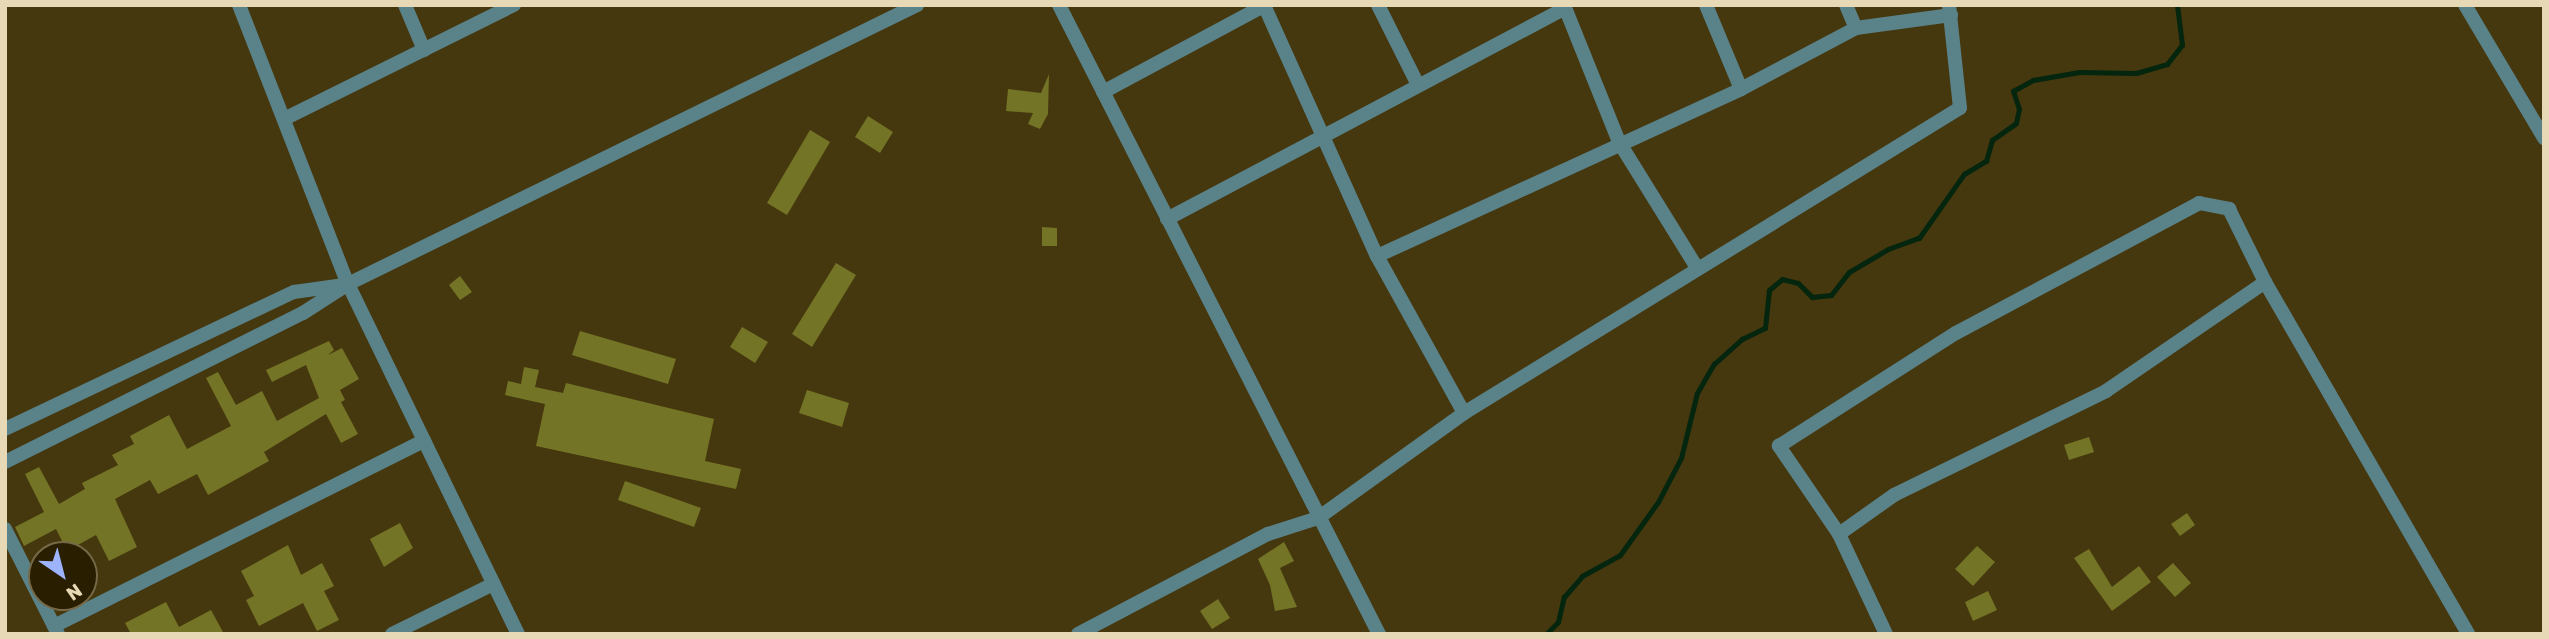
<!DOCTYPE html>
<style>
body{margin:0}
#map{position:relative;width:2549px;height:639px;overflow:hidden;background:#45370e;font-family:Rubik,sans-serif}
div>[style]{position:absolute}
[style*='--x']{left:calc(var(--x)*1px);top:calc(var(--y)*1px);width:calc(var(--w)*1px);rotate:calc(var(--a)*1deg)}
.stream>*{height:5px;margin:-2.5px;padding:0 2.5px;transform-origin:2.5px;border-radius:2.5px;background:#04250e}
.building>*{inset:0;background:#737425}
.minor>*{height:14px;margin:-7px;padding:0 7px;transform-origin:7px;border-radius:7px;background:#5a8289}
span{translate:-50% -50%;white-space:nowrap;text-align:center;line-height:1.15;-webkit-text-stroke:7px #291f00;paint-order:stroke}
.frame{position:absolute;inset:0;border:7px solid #e7d9b5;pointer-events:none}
.north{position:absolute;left:28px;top:541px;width:70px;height:70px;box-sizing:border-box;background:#291f00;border:2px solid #756948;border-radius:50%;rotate:145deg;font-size:19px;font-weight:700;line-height:28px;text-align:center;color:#e7d9b5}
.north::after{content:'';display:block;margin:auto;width:24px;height:32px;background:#9db4fd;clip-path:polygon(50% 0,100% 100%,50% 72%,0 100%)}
</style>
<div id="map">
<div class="stream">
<i style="--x:1546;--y:634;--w:17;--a:-45"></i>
<i style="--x:1558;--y:622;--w:26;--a:-77"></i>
<i style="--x:1564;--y:597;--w:28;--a:-49"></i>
<i style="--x:1582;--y:576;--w:43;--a:-28.9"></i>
<i style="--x:1620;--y:555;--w:65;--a:-54.4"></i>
<i style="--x:1658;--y:502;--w:50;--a:-62.4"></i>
<i style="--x:1681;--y:458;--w:67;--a:-76.2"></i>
<i style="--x:1697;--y:393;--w:34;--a:-60"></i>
<i style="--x:1714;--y:364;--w:38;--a:-42"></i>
<i style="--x:1742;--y:339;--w:25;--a:-26"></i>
<i style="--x:1765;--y:328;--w:38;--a:-84"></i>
<i style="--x:1769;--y:290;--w:17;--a:-40"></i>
<i style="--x:1782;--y:279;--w:16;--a:14"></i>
<i style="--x:1798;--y:283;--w:20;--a:45"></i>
<i style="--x:1812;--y:297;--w:19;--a:-6"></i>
<i style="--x:1831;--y:295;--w:29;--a:-52"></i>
<i style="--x:1849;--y:272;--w:45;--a:-30.5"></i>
<i style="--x:1888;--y:249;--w:33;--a:-20"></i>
<i style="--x:1919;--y:238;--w:78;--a:-54.9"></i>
<i style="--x:1964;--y:174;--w:26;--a:-31"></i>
<i style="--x:1986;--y:161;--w:22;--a:-74"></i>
<i style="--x:1992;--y:140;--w:29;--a:-35"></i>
<i style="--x:2016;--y:123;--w:14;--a:-78"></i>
<i style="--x:2019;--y:109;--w:19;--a:-108"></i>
<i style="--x:2013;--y:91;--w:23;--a:-29"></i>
<i style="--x:2033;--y:80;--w:47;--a:-9.9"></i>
<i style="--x:2079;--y:72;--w:57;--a:1"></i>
<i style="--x:2136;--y:73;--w:32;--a:-16"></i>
<i style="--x:2167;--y:64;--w:24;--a:-52"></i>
<i style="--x:2182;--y:45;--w:40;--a:-97.1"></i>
</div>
<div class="building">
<i style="clip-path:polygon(1049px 74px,1048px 114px,1040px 129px,1028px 124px,1033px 113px,1006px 111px,1008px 89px,1041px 93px)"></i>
<i style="clip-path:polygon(868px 116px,893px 132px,880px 153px,855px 137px)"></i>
<i style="clip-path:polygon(810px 130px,830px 142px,787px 215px,767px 203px)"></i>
<i style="clip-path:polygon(1042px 227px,1057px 228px,1057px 246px,1042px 246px)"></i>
<i style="clip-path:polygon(836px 263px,856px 275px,812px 347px,792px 334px)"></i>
<i style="clip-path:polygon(460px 276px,472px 292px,460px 300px,449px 285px)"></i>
<i style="clip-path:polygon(742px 327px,768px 342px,755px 363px,730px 347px)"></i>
<i style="clip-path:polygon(580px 331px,676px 359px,668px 384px,572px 355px)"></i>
<i style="clip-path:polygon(329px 341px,334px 350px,328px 355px,342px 348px,359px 379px,340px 390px,345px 400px,341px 402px,358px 434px,341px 443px,326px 414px,264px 452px,269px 461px,208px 495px,197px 474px,158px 494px,150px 480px,115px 499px,137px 547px,109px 561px,96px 535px,67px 551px,56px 529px,24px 546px,15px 527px,44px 512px,25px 474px,39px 467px,59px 504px,85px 489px,82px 483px,118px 465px,112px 455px,134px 444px,130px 436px,169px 415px,187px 449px,231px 426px,206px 378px,218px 372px,236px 405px,262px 391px,277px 421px,319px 398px,306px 365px,272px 382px,266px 370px)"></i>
<i style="clip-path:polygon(524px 367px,539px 370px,535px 387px,563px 393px,566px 383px,714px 419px,705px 461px,741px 469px,736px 489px,536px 446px,545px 404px,505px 395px,508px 381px,521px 384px)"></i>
<i style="clip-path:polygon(807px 390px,849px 403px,842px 427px,799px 413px)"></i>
<i style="clip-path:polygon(2089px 437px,2094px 452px,2069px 460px,2064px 445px)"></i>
<i style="clip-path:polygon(625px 481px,701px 508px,694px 527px,618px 500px)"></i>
<i style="clip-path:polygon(2187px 513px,2195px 525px,2180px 536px,2171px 524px)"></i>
<i style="clip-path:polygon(400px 523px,413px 548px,384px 567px,370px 539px)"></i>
<i style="clip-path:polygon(1284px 542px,1294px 561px,1280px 568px,1297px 607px,1275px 611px,1270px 585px,1258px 559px)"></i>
<i style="clip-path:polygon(288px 545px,301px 575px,322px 563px,334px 586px,324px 591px,339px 620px,317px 631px,303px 603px,259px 626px,246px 600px,254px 596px,241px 571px)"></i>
<i style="clip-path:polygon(1977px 546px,1995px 562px,1973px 586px,1955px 569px)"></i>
<i style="clip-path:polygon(2089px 549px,2112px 587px,2139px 566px,2151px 582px,2112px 611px,2074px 558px)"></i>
<i style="clip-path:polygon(2173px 563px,2191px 583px,2175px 597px,2157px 577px)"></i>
<i style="clip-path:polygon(1988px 591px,1997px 610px,1973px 621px,1965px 602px)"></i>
<i style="clip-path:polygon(1218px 599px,1230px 618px,1212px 629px,1200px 611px)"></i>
<i style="clip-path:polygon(166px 602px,179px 627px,211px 610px,224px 634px,131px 634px,125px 623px)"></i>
</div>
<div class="minor">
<i style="--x:239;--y:5;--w:300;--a:68.7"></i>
<i style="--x:348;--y:284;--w:389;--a:64.1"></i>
<i style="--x:405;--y:5;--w:49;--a:67.1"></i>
<i style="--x:1059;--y:5;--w:706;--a:63.04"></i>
<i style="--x:1264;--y:5;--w:275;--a:65.8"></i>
<i style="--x:1377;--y:256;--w:179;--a:61"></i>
<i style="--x:1378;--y:5;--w:89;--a:63.4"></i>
<i style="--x:1564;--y:5;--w:148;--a:68.1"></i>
<i style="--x:1619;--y:142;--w:148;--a:58.2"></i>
<i style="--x:1706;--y:5;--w:91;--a:67.4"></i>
<i style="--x:1846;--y:5;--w:25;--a:67"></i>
<i style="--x:2465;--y:5;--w:155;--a:59.3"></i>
<i style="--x:1103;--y:92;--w:184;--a:-28.2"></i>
<i style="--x:284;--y:119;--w:257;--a:-26.4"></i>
<i style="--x:1167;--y:219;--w:450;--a:-27.9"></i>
<i style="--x:1377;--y:256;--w:400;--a:-24.6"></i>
<i style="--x:1741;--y:89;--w:130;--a:-27.9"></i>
<i style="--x:1856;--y:28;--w:96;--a:-7.8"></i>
<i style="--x:5;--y:429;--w:320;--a:-25.4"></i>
<i style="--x:294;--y:292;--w:49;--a:-8.1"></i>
<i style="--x:5;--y:462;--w:333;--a:-26.6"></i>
<i style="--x:303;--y:313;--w:54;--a:-32.8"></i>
<i style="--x:348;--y:284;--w:634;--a:-26.12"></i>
<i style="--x:5;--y:529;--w:118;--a:63.2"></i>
<i style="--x:1839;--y:534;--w:67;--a:-35.3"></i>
<i style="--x:1894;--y:495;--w:236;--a:-26.1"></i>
<i style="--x:2106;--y:391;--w:193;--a:-34.4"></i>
<i style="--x:54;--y:626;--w:414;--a:-26.6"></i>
<i style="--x:392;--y:634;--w:113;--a:-26.3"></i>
<i style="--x:1078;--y:634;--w:215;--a:-27.8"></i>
<i style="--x:1268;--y:534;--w:52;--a:-17.7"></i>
<i style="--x:1318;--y:518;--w:180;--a:-35.7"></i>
<i style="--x:1464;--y:413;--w:582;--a:-31.59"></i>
<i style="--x:1960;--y:108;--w:104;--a:-96.1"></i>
<i style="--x:1886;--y:634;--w:110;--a:-115.2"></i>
<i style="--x:1839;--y:534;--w:107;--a:-124.3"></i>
<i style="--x:1779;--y:446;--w:210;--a:-32.6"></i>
<i style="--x:1956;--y:333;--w:276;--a:-28.1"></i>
<i style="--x:2199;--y:203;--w:31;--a:11"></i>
<i style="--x:2229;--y:209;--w:81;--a:63.7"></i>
<i style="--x:2265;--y:282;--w:406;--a:60"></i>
</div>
<div class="frame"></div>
<div class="north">N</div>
</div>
